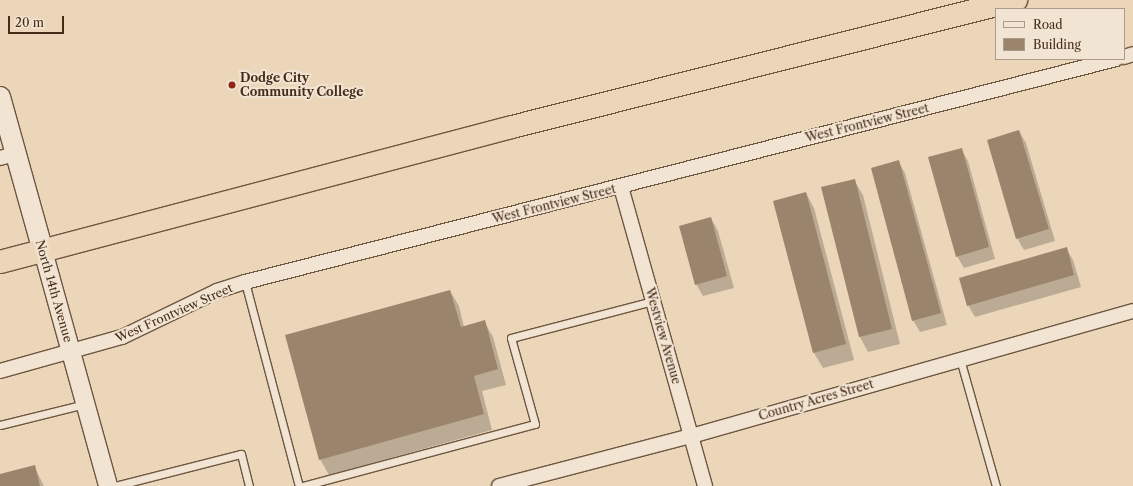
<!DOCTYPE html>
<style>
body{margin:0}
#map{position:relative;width:1133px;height:486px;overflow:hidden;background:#ebd6b9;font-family:"Libre Caslon Text",serif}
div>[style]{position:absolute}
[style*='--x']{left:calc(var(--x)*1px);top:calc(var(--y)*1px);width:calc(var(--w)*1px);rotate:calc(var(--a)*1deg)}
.shadow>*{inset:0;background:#0003}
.building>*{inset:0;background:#9b846c}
.roads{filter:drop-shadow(1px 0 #6e5641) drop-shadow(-1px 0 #6e5641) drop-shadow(0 1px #6e5641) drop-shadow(0 -1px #6e5641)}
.service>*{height:7px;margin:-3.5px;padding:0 3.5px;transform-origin:3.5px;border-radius:3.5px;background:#f2e4d2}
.minor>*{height:14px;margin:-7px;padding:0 7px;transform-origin:7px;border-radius:7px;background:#f2e4d2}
.tertiary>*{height:18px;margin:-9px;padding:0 9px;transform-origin:9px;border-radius:9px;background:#f2e4d2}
.secondary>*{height:20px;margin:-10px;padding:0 10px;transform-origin:10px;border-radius:10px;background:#f2e4d2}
.trunk>*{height:22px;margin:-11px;padding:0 11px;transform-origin:11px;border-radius:11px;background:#ebd6b9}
.dots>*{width:11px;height:11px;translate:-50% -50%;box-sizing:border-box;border:2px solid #f2e4d2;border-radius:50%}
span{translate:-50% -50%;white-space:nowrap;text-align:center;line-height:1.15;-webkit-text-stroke:4px #f2e4d2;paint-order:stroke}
.poi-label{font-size:12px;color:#452c19;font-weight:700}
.left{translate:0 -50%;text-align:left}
.street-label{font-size:12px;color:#452c19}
.legend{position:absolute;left:995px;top:8px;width:130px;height:52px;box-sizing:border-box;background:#f2e4d2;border:1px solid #ad9a88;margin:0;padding:5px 7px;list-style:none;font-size:12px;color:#452c19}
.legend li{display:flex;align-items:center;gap:8px;height:20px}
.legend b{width:20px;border:1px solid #ad9a88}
.scale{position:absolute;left:8px;top:16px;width:56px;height:18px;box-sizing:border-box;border:2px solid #452c19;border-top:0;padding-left:5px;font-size:12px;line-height:14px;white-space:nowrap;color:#452c19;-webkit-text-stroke:3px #f2e4d2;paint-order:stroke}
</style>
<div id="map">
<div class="shadow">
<i style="clip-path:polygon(1019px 131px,1026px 143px,1055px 241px,1024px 250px,1017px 238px)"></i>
<i style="clip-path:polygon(961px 149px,968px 161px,995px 259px,964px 268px,957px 256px)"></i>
<i style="clip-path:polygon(898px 161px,905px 173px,947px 325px,920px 332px,913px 320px)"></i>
<i style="clip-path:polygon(854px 180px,863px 195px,900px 344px,868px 352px,860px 337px,822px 188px)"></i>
<i style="clip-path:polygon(806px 193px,814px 208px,854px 360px,823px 368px,814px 353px)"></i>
<i style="clip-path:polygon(711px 218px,718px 231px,734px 288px,703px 296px,696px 284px)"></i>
<i style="clip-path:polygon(1066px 248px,1073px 260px,1081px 287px,975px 317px,968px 305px)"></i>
<i style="clip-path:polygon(450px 291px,459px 306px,464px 327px,484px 321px,493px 337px,506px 385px,482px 391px,492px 430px,329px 475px,320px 459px)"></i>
<i style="clip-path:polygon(34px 466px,44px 486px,0 486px,0 475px)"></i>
</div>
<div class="building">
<i style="clip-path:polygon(1019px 130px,1049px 229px,1016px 239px,987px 140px)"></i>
<i style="clip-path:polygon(962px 148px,989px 247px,956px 257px,928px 157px)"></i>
<i style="clip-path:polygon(899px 160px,941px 313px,912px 321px,871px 168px)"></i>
<i style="clip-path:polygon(855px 179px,892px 329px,859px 337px,821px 187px)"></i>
<i style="clip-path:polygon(806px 192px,846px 344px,813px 353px,773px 201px)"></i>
<i style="clip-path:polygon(711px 217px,727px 276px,695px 285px,679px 226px)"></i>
<i style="clip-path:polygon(1067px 247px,1074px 275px,967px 306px,959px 278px)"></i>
<i style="clip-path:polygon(450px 290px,461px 327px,485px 320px,498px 369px,474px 376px,484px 414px,319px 460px,285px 335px)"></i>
<i style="clip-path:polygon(35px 465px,40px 486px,0 486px,0 474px)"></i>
</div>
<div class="roads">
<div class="service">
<i style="--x:245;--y:282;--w:211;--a:75.2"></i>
<i style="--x:960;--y:359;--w:132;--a:74.2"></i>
<i style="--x:0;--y:425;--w:88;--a:-13.9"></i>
<i style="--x:115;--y:486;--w:130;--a:-14.3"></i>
<i style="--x:241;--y:454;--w:33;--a:76"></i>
<i style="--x:303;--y:486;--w:240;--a:-15"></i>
<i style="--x:535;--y:424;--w:89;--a:-105.6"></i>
<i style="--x:511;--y:338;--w:147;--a:-14.6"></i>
</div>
<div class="minor">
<i style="--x:1124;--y:57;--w:9;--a:-18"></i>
<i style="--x:0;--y:158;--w:16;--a:-15"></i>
<i style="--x:621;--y:187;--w:311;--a:74.3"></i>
<i style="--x:0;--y:371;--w:127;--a:-15.6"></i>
<i style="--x:122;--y:337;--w:106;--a:-25.8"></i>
<i style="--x:217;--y:291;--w:29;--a:-18"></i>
<i style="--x:245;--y:282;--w:899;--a:-14.36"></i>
<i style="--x:499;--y:486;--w:198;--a:-14.6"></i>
<i style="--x:691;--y:436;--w:459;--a:-15.8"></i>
</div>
<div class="tertiary">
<i style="--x:43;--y:251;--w:244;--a:74.5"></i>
</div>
<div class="secondary">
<i style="--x:0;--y:97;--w:160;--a:74.4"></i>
</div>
<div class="trunk">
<i style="--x:0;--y:262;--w:529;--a:-14.77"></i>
<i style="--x:512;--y:127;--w:520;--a:-14.14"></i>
</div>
</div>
<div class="dots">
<i style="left:232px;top:85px;background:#8f2418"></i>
</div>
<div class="poi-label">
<span class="left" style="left:240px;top:85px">Dodge City<br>Community College</span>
</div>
<div class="street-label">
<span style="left:867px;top:123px;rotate:-14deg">West Frontview Street</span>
<span style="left:554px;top:204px;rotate:-14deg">West Frontview Street</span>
<span style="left:54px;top:291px;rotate:74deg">North 14th Avenue</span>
<span style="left:174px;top:313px;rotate:-24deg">West Frontview Street</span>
<span style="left:663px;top:336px;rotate:74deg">Westview Avenue</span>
<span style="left:816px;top:400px;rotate:-16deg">Country Acres Street</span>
</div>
<ul class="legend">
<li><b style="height:5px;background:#f2e4d2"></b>Road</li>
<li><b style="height:11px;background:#9b846c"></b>Building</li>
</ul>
<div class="scale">20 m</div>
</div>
